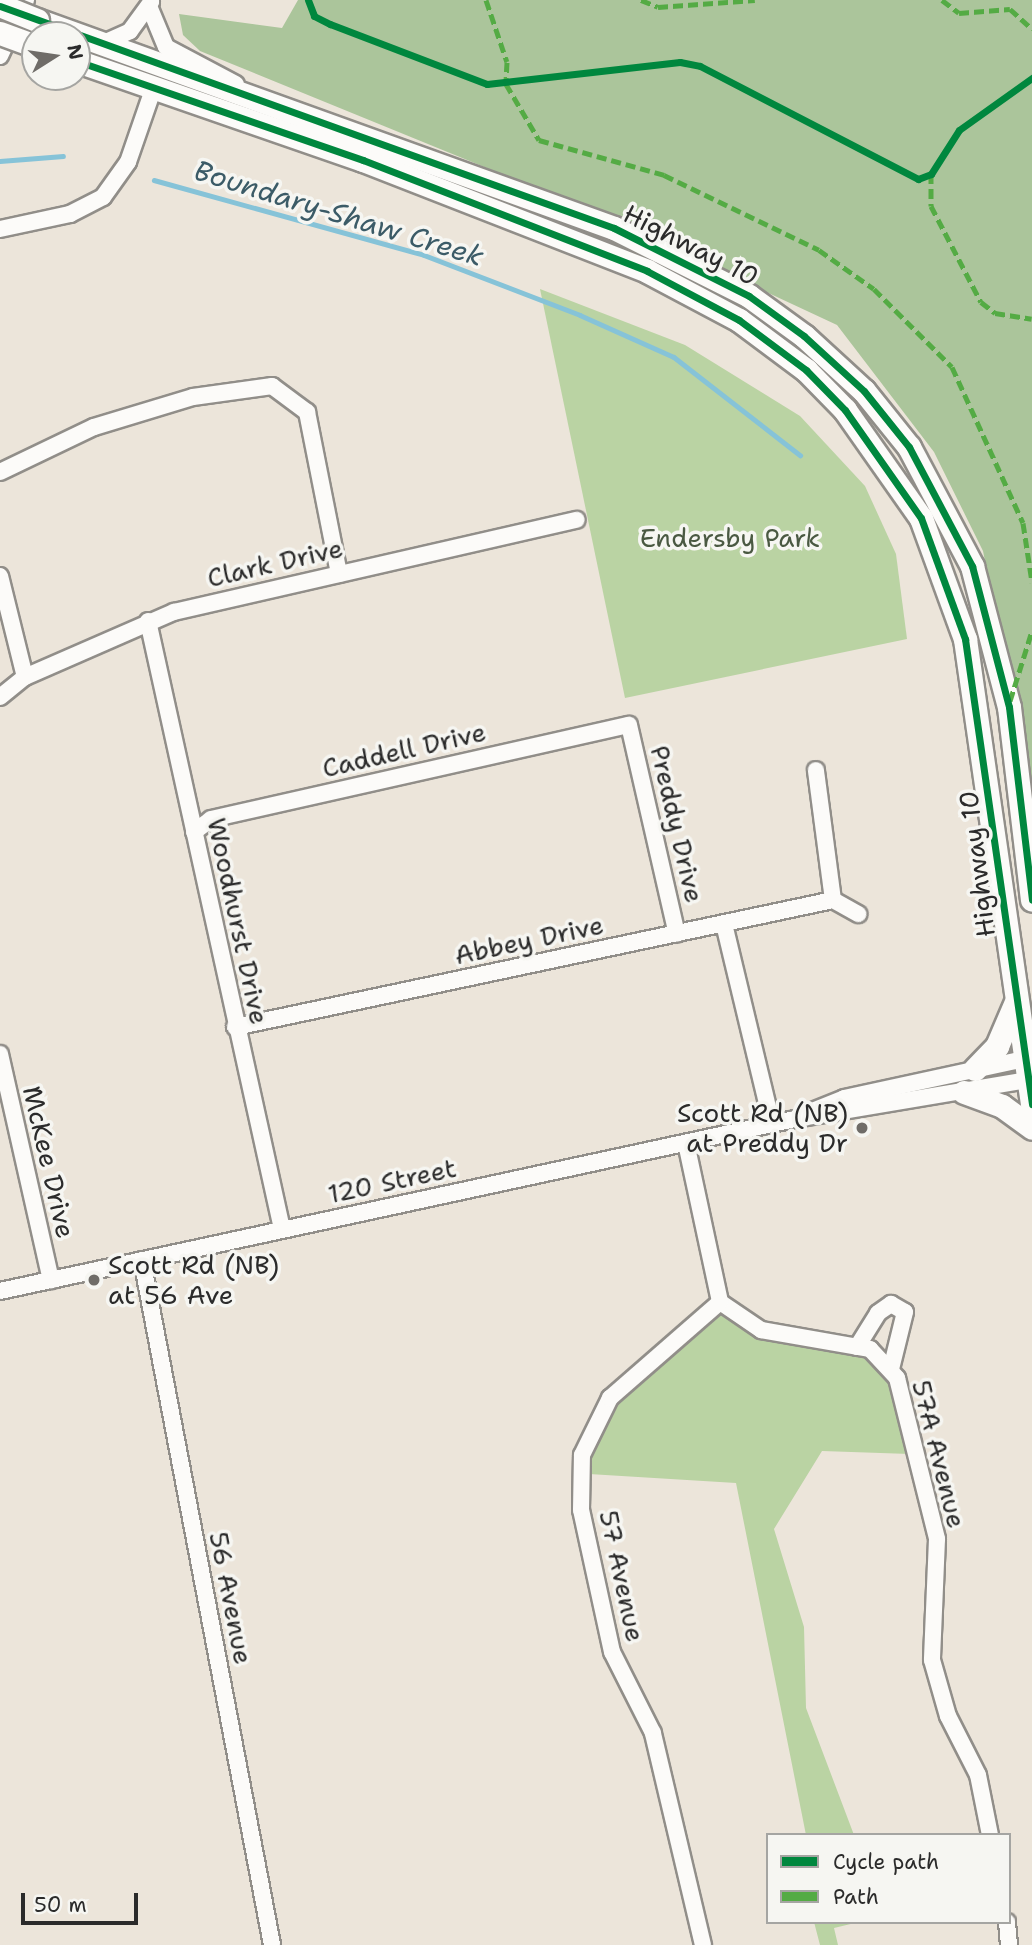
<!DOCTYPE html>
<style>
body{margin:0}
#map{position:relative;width:1032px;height:1945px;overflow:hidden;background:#ece5da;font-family:"Shantell Sans",sans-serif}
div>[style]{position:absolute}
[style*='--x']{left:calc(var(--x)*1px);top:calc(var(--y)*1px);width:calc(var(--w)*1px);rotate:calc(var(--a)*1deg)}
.green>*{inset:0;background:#bad3a3}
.forest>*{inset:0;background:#abc59b}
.stream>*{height:4.5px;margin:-2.25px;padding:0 2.25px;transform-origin:2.25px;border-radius:2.25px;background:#86c3d8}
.roads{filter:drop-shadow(2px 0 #918e89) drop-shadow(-2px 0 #918e89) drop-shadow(0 2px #918e89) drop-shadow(0 -2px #918e89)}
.minor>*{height:16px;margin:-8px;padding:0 8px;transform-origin:8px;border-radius:8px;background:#fcfbf9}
.highway>*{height:23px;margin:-11.5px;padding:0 11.5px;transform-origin:11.5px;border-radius:11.5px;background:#fcfbf9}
.bridges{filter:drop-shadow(2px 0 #918e89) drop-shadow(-2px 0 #918e89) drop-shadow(0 2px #918e89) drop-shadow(0 -2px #918e89)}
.highway-bridge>*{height:23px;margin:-11.5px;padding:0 11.5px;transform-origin:11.5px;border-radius:11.5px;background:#fcfbf9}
.quiet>*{height:5px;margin-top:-2.5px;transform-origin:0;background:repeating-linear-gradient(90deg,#54ab44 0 10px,transparent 0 15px)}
.cycleway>*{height:7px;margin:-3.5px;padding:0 3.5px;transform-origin:3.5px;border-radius:3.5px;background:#00873e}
.dots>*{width:19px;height:19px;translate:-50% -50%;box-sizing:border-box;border:4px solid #f6f6f2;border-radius:50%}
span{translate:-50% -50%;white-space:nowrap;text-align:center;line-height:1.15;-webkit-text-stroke:7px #f6f6f2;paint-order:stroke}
.street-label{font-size:26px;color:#2b2b2b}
.park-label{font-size:26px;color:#4a5942}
.poi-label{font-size:26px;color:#2b2b2b}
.right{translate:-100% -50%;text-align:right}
.left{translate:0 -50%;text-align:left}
.water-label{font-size:28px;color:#3b5b67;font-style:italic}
.legend{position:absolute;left:766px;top:1833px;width:245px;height:91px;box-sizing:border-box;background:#f6f6f2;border:2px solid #a5a5a2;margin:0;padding:9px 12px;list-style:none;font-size:21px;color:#2b2b2b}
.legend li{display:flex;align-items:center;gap:14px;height:35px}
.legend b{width:35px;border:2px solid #a5a5a2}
.north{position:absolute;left:21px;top:21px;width:70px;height:70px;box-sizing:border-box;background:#f6f6f2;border:2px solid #a5a5a2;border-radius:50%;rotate:78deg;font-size:19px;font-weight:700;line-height:28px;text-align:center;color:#2b2b2b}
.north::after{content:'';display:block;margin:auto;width:24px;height:32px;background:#6f6c68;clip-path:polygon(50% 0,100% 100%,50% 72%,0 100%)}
.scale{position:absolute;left:21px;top:1893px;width:117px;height:32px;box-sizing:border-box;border:4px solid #2b2b2b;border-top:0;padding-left:9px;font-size:21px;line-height:24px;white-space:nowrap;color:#2b2b2b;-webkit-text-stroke:5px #f6f6f2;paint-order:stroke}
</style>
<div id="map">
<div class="green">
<i style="clip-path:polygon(540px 289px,685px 345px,800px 416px,865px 486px,896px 554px,907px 639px,625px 698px)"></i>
<i style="clip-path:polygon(720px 1309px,757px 1335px,866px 1353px,890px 1381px,910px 1454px,822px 1451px,774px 1529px,804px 1627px,806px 1708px,854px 1835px,806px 1835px,736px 1483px,589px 1474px,589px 1458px,617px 1399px)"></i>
<i style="clip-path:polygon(814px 1922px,859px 1922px,834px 1928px,838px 1945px,820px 1945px)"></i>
</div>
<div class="forest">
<i style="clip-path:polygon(298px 0,1032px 0,1032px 800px,983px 551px,934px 452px,837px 325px,590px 210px,200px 51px,183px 35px,179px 14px,282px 28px)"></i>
</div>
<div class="stream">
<i style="--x:0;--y:161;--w:63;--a:-4.5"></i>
<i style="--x:154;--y:180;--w:280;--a:15.5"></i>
<i style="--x:424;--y:255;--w:167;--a:21"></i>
<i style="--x:580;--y:315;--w:103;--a:24.1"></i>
<i style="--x:674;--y:357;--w:160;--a:37.9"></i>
</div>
<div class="roads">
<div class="minor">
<i style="--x:149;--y:6;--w:44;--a:67.5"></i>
<i style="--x:166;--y:47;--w:79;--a:27.9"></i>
<i style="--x:108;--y:41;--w:24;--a:-24"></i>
<i style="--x:130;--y:31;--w:36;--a:-54"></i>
<i style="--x:0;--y:56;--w:62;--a:-65.1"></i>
<i style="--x:0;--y:229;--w:72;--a:-12.1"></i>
<i style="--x:70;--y:214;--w:37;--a:-27"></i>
<i style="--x:103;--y:197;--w:43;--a:-54.5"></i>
<i style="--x:128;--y:162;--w:76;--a:-70.9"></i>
<i style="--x:0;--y:472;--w:104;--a:-25.6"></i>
<i style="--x:94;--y:427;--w:103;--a:-16.9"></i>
<i style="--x:193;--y:397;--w:80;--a:-7.9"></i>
<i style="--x:272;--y:386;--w:44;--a:36.6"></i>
<i style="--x:307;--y:412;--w:165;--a:78.8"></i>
<i style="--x:0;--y:576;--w:104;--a:76.1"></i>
<i style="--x:148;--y:621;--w:623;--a:77.57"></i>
<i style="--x:0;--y:697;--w:32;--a:-39"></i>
<i style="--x:25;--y:677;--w:163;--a:-23.6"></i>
<i style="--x:174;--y:612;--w:413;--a:-12.9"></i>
<i style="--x:194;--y:832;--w:21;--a:-37"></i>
<i style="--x:211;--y:819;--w:428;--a:-12.7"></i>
<i style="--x:629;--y:725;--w:214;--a:77.1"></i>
<i style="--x:833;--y:900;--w:29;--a:29"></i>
<i style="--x:724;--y:924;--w:206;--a:76.5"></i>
<i style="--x:235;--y:1027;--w:611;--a:-11.99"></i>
<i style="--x:833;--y:900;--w:131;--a:-97.5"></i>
<i style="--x:0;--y:1054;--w:232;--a:77.3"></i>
<i style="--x:810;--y:1112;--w:37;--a:-22"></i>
<i style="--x:844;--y:1098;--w:184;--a:-12.2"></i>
<i style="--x:686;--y:1143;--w:163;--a:77.9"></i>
<i style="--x:720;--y:1302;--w:50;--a:34.3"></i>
<i style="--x:761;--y:1330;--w:111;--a:9.9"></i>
<i style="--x:870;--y:1349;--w:40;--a:47"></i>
<i style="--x:897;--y:1378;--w:166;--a:76"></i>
<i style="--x:937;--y:1539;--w:121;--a:92.4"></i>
<i style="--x:932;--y:1660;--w:58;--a:74.1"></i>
<i style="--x:948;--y:1716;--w:66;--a:63"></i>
<i style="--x:978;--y:1775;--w:61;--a:78.7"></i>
<i style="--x:142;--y:1260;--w:697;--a:79.25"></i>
<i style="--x:0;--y:1291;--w:813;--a:-12.21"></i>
<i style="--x:795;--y:1119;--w:236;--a:-9.5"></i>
<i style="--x:857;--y:1347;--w:40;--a:-58"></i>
<i style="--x:878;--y:1313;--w:16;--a:-35"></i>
<i style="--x:891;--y:1304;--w:16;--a:30"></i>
<i style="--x:905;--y:1312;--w:59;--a:103.8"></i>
<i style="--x:1007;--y:1922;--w:23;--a:85"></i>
<i style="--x:703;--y:1945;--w:218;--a:-103.3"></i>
<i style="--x:653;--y:1733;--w:91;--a:-116.8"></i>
<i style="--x:612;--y:1652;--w:145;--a:-102.3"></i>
<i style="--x:581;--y:1510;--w:55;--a:-89"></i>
<i style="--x:582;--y:1455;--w:64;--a:-63.8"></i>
<i style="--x:610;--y:1398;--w:146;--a:-41.1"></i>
</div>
<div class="highway">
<i style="--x:37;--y:20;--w:613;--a:19.82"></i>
<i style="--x:614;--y:228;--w:151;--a:26.7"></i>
<i style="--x:749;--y:296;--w:68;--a:36"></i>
<i style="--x:804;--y:336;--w:81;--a:42.5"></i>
<i style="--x:864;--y:391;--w:72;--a:51.2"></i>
<i style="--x:909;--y:447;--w:135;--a:62.1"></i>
<i style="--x:972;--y:566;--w:146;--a:75.3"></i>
<i style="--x:1009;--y:707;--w:194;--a:83.2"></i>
<i style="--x:77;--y:61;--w:303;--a:19.1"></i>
<i style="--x:363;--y:160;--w:305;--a:21.3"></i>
<i style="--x:647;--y:271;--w:104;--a:28"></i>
<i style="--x:739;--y:320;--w:84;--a:36.7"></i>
<i style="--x:806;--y:370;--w:56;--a:45.7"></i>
<i style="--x:845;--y:410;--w:132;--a:54.9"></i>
<i style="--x:921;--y:518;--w:129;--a:70"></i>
<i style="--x:965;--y:639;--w:470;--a:81.8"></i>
<i style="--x:975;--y:1069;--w:32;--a:-46"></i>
<i style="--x:997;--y:1046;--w:46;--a:-66.8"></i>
<i style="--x:964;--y:1092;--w:40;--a:20.2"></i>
<i style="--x:1002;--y:1106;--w:37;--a:36"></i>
</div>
</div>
<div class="bridges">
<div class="highway-bridge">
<i style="--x:2;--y:6;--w:38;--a:22"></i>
<i style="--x:0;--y:33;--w:32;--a:20"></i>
</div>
</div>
<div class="quiet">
<i style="--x:486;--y:0;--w:65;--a:71.3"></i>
<i style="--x:507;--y:62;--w:22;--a:93"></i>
<i style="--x:506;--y:84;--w:65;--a:59.5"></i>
<i style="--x:539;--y:140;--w:130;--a:15.6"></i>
<i style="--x:664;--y:175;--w:172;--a:25.8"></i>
<i style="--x:819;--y:250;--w:67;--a:35.3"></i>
<i style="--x:874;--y:289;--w:110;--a:45"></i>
<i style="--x:952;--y:367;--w:171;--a:65.5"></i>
<i style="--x:1023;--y:523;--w:60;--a:81.3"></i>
<i style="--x:641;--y:0;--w:18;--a:22"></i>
<i style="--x:658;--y:7;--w:97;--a:-4.1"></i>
<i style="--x:942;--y:0;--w:21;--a:37"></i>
<i style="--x:959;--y:13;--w:51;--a:-4.5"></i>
<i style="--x:1010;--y:9;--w:30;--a:42"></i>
<i style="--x:931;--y:174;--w:32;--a:90"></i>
<i style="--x:931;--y:206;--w:108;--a:62.5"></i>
<i style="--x:981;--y:302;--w:18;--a:38"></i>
<i style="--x:995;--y:313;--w:37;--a:9"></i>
<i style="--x:1010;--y:701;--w:73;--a:-72.6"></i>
</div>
<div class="cycleway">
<i style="--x:308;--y:0;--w:17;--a:69"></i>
<i style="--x:314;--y:16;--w:18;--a:27"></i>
<i style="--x:330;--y:24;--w:168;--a:20.9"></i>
<i style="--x:487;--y:84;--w:194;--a:-6.5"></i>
<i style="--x:680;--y:62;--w:20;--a:11"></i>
<i style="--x:700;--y:66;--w:246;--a:27.4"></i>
<i style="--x:918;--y:179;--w:14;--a:-21"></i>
<i style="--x:931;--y:174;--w:52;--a:-57.5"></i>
<i style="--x:959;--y:130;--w:90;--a:-35.5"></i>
<i style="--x:0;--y:6;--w:653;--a:19.88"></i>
<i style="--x:614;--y:228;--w:151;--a:26.7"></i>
<i style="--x:749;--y:296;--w:68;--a:36"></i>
<i style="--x:804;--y:336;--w:81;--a:42.5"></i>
<i style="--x:864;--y:391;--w:72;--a:51.2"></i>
<i style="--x:909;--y:447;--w:135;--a:62.1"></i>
<i style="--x:972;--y:566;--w:146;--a:75.3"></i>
<i style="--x:1009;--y:707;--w:194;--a:83.2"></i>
<i style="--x:77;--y:61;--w:303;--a:19.1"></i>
<i style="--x:363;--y:160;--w:305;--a:21.3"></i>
<i style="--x:647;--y:271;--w:104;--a:28"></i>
<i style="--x:739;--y:320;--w:84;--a:36.7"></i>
<i style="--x:806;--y:370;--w:56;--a:45.7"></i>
<i style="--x:845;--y:410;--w:132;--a:54.9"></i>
<i style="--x:921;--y:518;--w:129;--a:70"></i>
<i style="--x:965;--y:639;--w:470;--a:81.8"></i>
</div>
<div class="dots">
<i style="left:862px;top:1128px;background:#6f6c68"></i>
<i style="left:94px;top:1280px;background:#6f6c68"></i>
</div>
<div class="street-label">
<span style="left:691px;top:245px;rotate:27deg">Highway 10</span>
<span style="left:275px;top:563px;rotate:-13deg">Clark Drive</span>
<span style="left:404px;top:750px;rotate:-13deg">Caddell Drive</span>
<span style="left:677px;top:824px;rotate:77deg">Preddy Drive</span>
<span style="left:977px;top:864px;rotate:-97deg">Highway 10</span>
<span style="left:238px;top:921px;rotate:78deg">Woodhurst Drive</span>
<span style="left:529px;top:940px;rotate:-12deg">Abbey Drive</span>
<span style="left:49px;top:1162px;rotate:77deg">McKee Drive</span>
<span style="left:392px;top:1181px;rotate:-12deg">120 Street</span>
<span style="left:939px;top:1454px;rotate:76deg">57A Avenue</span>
<span style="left:622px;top:1576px;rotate:78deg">57 Avenue</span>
<span style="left:231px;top:1598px;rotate:79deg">56 Avenue</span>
</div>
<div class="park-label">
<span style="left:730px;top:538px">Endersby Park</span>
</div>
<div class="poi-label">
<span class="right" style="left:848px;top:1128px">Scott Rd (NB)<br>at Preddy Dr</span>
<span class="left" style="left:108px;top:1280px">Scott Rd (NB)<br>at 56 Ave</span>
</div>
<div class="water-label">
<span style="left:339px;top:213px;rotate:17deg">Boundary-Shaw Creek</span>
</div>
<ul class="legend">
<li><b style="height:9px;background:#00873e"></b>Cycle path</li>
<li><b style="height:9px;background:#54ab44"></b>Path</li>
</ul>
<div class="north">N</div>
<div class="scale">50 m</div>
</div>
